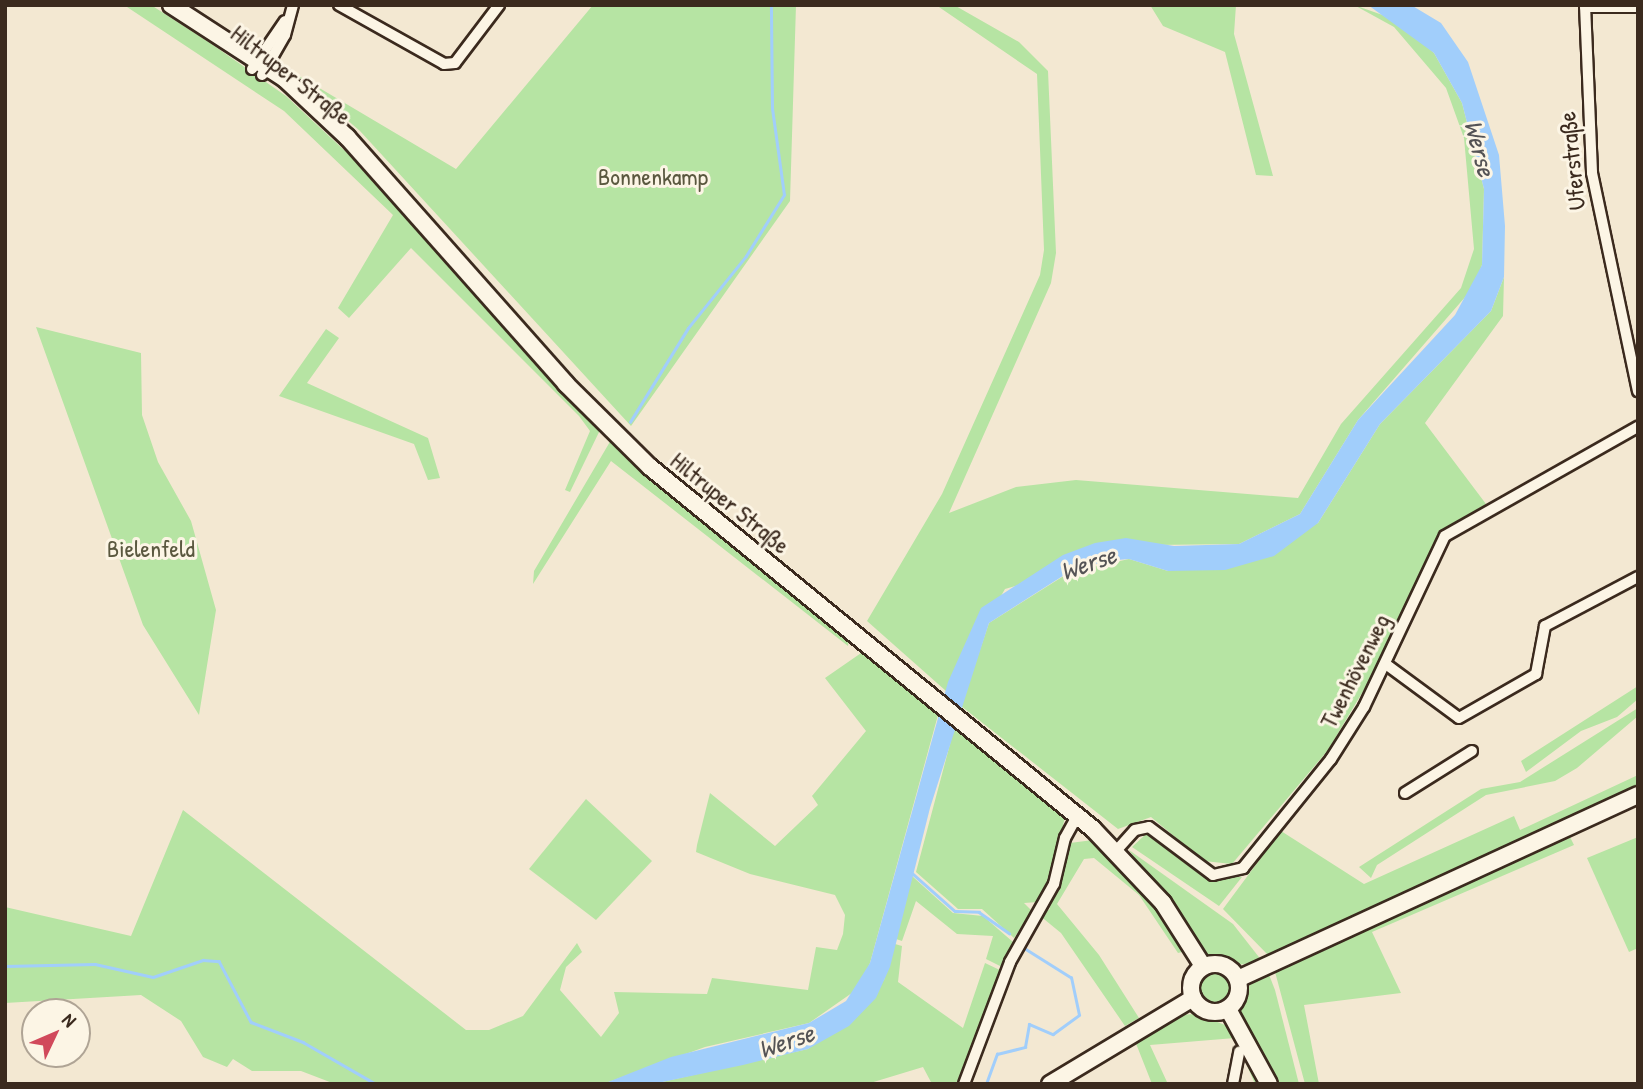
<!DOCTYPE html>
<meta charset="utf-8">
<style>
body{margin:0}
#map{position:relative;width:1643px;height:1089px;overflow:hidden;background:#f3e8d2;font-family:"Patrick Hand",sans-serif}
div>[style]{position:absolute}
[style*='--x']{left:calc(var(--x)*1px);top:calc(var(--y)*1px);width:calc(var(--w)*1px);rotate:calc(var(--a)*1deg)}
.green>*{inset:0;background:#b6e4a3}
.round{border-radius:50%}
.water>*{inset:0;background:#a1cefb}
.stream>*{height:2.5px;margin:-1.25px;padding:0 1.25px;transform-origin:1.25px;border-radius:1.25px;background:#a1cefb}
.roads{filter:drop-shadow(2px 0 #3b2a1e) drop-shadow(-2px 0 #3b2a1e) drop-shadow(0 2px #3b2a1e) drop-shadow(0 -2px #3b2a1e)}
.street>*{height:10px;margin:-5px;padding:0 5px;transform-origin:5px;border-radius:5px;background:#fcf5e5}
.secondary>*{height:16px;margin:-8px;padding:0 8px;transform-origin:8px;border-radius:8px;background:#fcf5e5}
.secondary>.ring{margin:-8px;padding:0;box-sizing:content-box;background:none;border:16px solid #fcf5e5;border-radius:50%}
span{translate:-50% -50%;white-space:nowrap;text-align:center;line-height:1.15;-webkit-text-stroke:6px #fcf5e5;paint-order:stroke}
.street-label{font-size:24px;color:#3b2a1e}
.park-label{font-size:24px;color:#5a583f}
.water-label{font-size:26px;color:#545355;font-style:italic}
.frame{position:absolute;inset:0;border:7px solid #3b2a1e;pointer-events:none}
.north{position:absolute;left:21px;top:998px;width:70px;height:70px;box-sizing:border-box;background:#fcf5e5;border:2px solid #afa495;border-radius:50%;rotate:46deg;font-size:19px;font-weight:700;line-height:28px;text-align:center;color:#3b2a1e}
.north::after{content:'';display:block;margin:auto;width:24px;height:32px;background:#d1495b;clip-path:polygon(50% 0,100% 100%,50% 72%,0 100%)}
</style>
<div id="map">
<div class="green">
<i style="clip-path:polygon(124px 5px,151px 5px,210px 43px,286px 96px,374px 178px,601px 428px,570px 492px,565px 490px,590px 431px,579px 416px,411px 248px,349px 318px,338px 308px,393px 215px,284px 111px)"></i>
<i style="clip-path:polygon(593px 5px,796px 5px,790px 201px,631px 426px,360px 131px,289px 70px,456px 169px)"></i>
<i style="clip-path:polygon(936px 5px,954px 5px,1019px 42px,1048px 71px,1056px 253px,1051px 283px,949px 513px,1016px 487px,1076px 480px,1298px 498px,1341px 424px,1461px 288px,1474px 249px,1464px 138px,1446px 88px,1394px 27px,1354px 5px,1394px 19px,1434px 53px,1462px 103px,1484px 189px,1482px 265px,1473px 288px,1358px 420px,1300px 514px,1239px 544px,1153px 545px,1005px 589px,946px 691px,867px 621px,942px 494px,1040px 275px,1044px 250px,1037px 74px)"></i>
<i style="clip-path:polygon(1150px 5px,1236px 5px,1234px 34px,1273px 176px,1256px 175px,1225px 52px,1163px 26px)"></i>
<i style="clip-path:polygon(1504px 277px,1503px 316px,1425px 423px,1486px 504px,1442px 531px,1381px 661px,1328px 750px,1232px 864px,1204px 861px,1151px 817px,1118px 829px,961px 706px,989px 623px,1070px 572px,1129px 559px,1168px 571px,1318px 523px,1380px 424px,1491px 311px)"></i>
<i style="clip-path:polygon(36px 327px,141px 353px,142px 415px,158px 462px,191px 521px,216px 610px,199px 715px,143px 625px)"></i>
<i style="clip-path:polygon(326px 329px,339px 338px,307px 383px,428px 438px,440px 478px,428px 480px,414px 444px,279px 396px)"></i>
<i style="clip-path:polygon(611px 440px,849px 637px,848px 646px,611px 461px,533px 584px,534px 571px)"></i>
<i style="clip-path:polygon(864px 651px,938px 715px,870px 963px,859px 988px,809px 1023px,705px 1047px,603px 1084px,335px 1084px,301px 1071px,252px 1071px,233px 1059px,227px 1067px,203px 1057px,181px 1021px,141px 995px,5px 1003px,5px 907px,131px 936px,183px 810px,466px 1030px,489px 1030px,523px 1016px,577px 943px,582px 952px,566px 967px,560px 990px,601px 1037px,619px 1013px,614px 992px,707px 994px,712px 978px,808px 990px,816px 947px,837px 950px,843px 934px,845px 915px,835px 895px,750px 874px,696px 852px,697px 845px,710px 793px,775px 846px,818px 805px,812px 796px,866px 731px,825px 678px)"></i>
<i style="clip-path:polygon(1638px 686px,1638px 699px,1617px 717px,1581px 731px,1526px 772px,1521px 761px)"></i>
<i style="clip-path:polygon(1638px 708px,1638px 716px,1577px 768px,1555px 781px,1486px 795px,1377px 865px,1371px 878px,1359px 867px,1481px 789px,1520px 782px)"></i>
<i style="clip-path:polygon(954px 729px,975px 738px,1065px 817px,1050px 880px,1038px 902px,1024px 903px,1032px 911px,1014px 938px,982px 909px,958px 909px,916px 872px)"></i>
<i style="clip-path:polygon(1638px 775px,1638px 789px,1269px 956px,1223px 909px,1281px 831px,1364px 884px,1514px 816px,1520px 830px)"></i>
<i style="clip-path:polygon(586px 799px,652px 861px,596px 920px,529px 869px)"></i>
<i style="clip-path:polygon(1568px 833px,1574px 845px,1372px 932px,1401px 993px,1304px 1005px,1319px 1084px,1305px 1084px,1274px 968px)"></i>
<i style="clip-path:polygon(1146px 834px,1203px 877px,1242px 877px,1219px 906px,1132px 847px)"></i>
<i style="clip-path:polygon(1638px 837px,1638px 948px,1629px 952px,1587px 858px)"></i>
<i style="clip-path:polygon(1093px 840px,1153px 899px,1186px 951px,1178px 953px,1139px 895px,1094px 858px,1084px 859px,1057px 904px,1099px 955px,1139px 1018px,1125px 1026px,1061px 933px,1039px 915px,1050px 909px,1047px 901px,1070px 843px)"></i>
<i style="clip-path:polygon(1129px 850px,1233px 924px,1262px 961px,1238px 965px,1208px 955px)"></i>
<i style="clip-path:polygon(912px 876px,953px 913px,983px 916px,1013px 942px,1004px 968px,986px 959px,993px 936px,957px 934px,916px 901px,902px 941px,896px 939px)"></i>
<i style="clip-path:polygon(895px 944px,902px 946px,898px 982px,963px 1028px,985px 963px,1004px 972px,961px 1084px,932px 1084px,923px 1067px,867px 1084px,653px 1084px,808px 1049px,884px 980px)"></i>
<i class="round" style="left:1197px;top:968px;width:38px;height:38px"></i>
<i style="clip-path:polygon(1268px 972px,1275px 990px,1299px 1084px,1276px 1084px,1240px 1013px,1246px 988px)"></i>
<i style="clip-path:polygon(1197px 1014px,1225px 1025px,1235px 1038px,1265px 1084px,1255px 1084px,1235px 1038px,1150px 1045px,1167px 1082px,1152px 1084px,1133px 1036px,1174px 1015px)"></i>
</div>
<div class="water">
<i style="clip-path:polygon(1368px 5px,1411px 5px,1441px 23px,1468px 62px,1499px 155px,1505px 226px,1504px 277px,1491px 311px,1380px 424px,1318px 523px,1274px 556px,1225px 570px,1168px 571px,1129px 559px,1105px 561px,1069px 572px,989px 623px,930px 808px,890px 967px,876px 998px,849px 1026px,808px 1049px,743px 1065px,653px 1084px,603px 1084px,671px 1057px,809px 1023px,846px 1001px,870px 963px,948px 682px,981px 608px,1063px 555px,1095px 543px,1126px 538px,1174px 546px,1239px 544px,1300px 514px,1358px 420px,1455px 315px,1482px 265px,1484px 189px,1462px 103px,1434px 53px)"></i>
</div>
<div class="stream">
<i style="--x:630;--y:422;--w:110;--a:-58.3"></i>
<i style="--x:688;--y:328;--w:92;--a:-51.1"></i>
<i style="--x:746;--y:256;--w:72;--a:-58.1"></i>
<i style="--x:784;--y:195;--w:87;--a:-97.9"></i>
<i style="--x:772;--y:109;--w:104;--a:-90.6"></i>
<i style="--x:912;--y:873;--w:57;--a:41.5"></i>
<i style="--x:955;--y:911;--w:24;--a:2"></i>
<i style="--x:979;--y:912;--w:37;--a:35"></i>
<i style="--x:5;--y:966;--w:90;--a:-1.3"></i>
<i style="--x:95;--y:964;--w:59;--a:12.6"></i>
<i style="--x:153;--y:977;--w:53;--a:-18.8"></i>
<i style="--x:203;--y:960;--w:16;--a:4"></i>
<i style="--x:219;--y:961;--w:69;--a:62.3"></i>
<i style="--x:251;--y:1022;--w:56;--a:21"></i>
<i style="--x:303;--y:1042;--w:84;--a:29.9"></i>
<i style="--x:986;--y:1084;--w:32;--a:-70"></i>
<i style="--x:997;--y:1054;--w:29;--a:-14"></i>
<i style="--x:1025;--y:1047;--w:23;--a:-80"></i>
<i style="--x:1029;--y:1024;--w:26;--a:23"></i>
<i style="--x:1053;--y:1034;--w:32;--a:-36"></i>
<i style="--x:1079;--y:1015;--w:38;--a:-102"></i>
<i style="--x:1071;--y:978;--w:54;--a:-147.8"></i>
</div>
<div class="roads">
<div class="street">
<i style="--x:339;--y:5;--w:120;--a:29.3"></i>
<i style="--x:444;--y:64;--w:11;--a:-5"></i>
<i style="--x:455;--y:63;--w:73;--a:-52.8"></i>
<i style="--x:1585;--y:5;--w:168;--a:87.6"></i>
<i style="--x:1592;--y:173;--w:223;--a:78.1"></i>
<i style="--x:1585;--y:7;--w:53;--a:0"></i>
<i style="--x:252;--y:69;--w:58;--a:-55.5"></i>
<i style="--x:262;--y:75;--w:46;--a:-60.1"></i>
<i style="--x:285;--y:35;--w:31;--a:-75"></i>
<i style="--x:1387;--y:665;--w:89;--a:36.4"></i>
<i style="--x:1459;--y:718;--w:89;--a:-29.7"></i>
<i style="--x:1536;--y:674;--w:49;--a:-79.4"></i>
<i style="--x:1545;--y:626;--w:105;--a:-27.8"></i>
<i style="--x:1405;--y:793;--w:79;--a:-32.1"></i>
<i style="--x:1116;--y:851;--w:28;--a:-48"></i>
<i style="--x:1135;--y:830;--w:14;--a:-12"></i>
<i style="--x:1149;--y:827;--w:80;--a:36.9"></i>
<i style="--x:1213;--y:875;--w:31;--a:-13"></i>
<i style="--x:1243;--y:868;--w:140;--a:-51.1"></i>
<i style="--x:1331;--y:759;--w:62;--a:-57.6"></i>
<i style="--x:1364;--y:707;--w:189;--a:-64.7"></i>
<i style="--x:1445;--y:536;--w:222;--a:-29.5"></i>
<i style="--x:964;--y:1084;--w:130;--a:-69.3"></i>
<i style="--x:1010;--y:962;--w:90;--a:-60.6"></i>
<i style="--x:1054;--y:884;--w:47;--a:-76.6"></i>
<i style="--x:1065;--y:838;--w:26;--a:-61"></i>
<i style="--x:1233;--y:1084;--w:33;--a:-79"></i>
</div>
<div class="secondary">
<i style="--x:171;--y:5;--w:136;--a:33"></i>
<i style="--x:285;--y:79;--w:85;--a:43.1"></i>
<i style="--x:347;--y:137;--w:330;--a:48.4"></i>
<i style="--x:566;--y:384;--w:118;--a:44.7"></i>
<i style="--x:650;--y:467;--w:572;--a:39.25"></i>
<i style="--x:1093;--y:829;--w:102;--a:46.6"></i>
<i style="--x:1163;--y:903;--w:75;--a:57.6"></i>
<i class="ring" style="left:1191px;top:964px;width:32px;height:32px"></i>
<i style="--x:1238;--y:979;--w:440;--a:-24.7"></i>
<i style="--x:1228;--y:1009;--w:85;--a:61.3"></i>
<i style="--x:1050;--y:1084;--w:167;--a:-31"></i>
</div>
</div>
<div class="street-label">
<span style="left:291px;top:75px;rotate:38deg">Hiltruper Straße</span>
<span style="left:1572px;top:161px;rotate:-96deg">Uferstraße</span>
<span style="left:730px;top:503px;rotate:39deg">Hiltruper Straße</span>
<span style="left:1355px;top:671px;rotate:-63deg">Twenhövenweg</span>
</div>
<div class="park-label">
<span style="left:653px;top:177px">Bonnenkamp</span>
<span style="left:151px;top:549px">Bielenfeld</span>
</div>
<div class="water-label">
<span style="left:1480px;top:148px;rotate:75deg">Werse</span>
<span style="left:1088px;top:563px;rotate:-19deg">Werse</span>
<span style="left:786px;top:1041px;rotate:-19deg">Werse</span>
</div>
<div class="frame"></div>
<div class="north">N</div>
</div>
